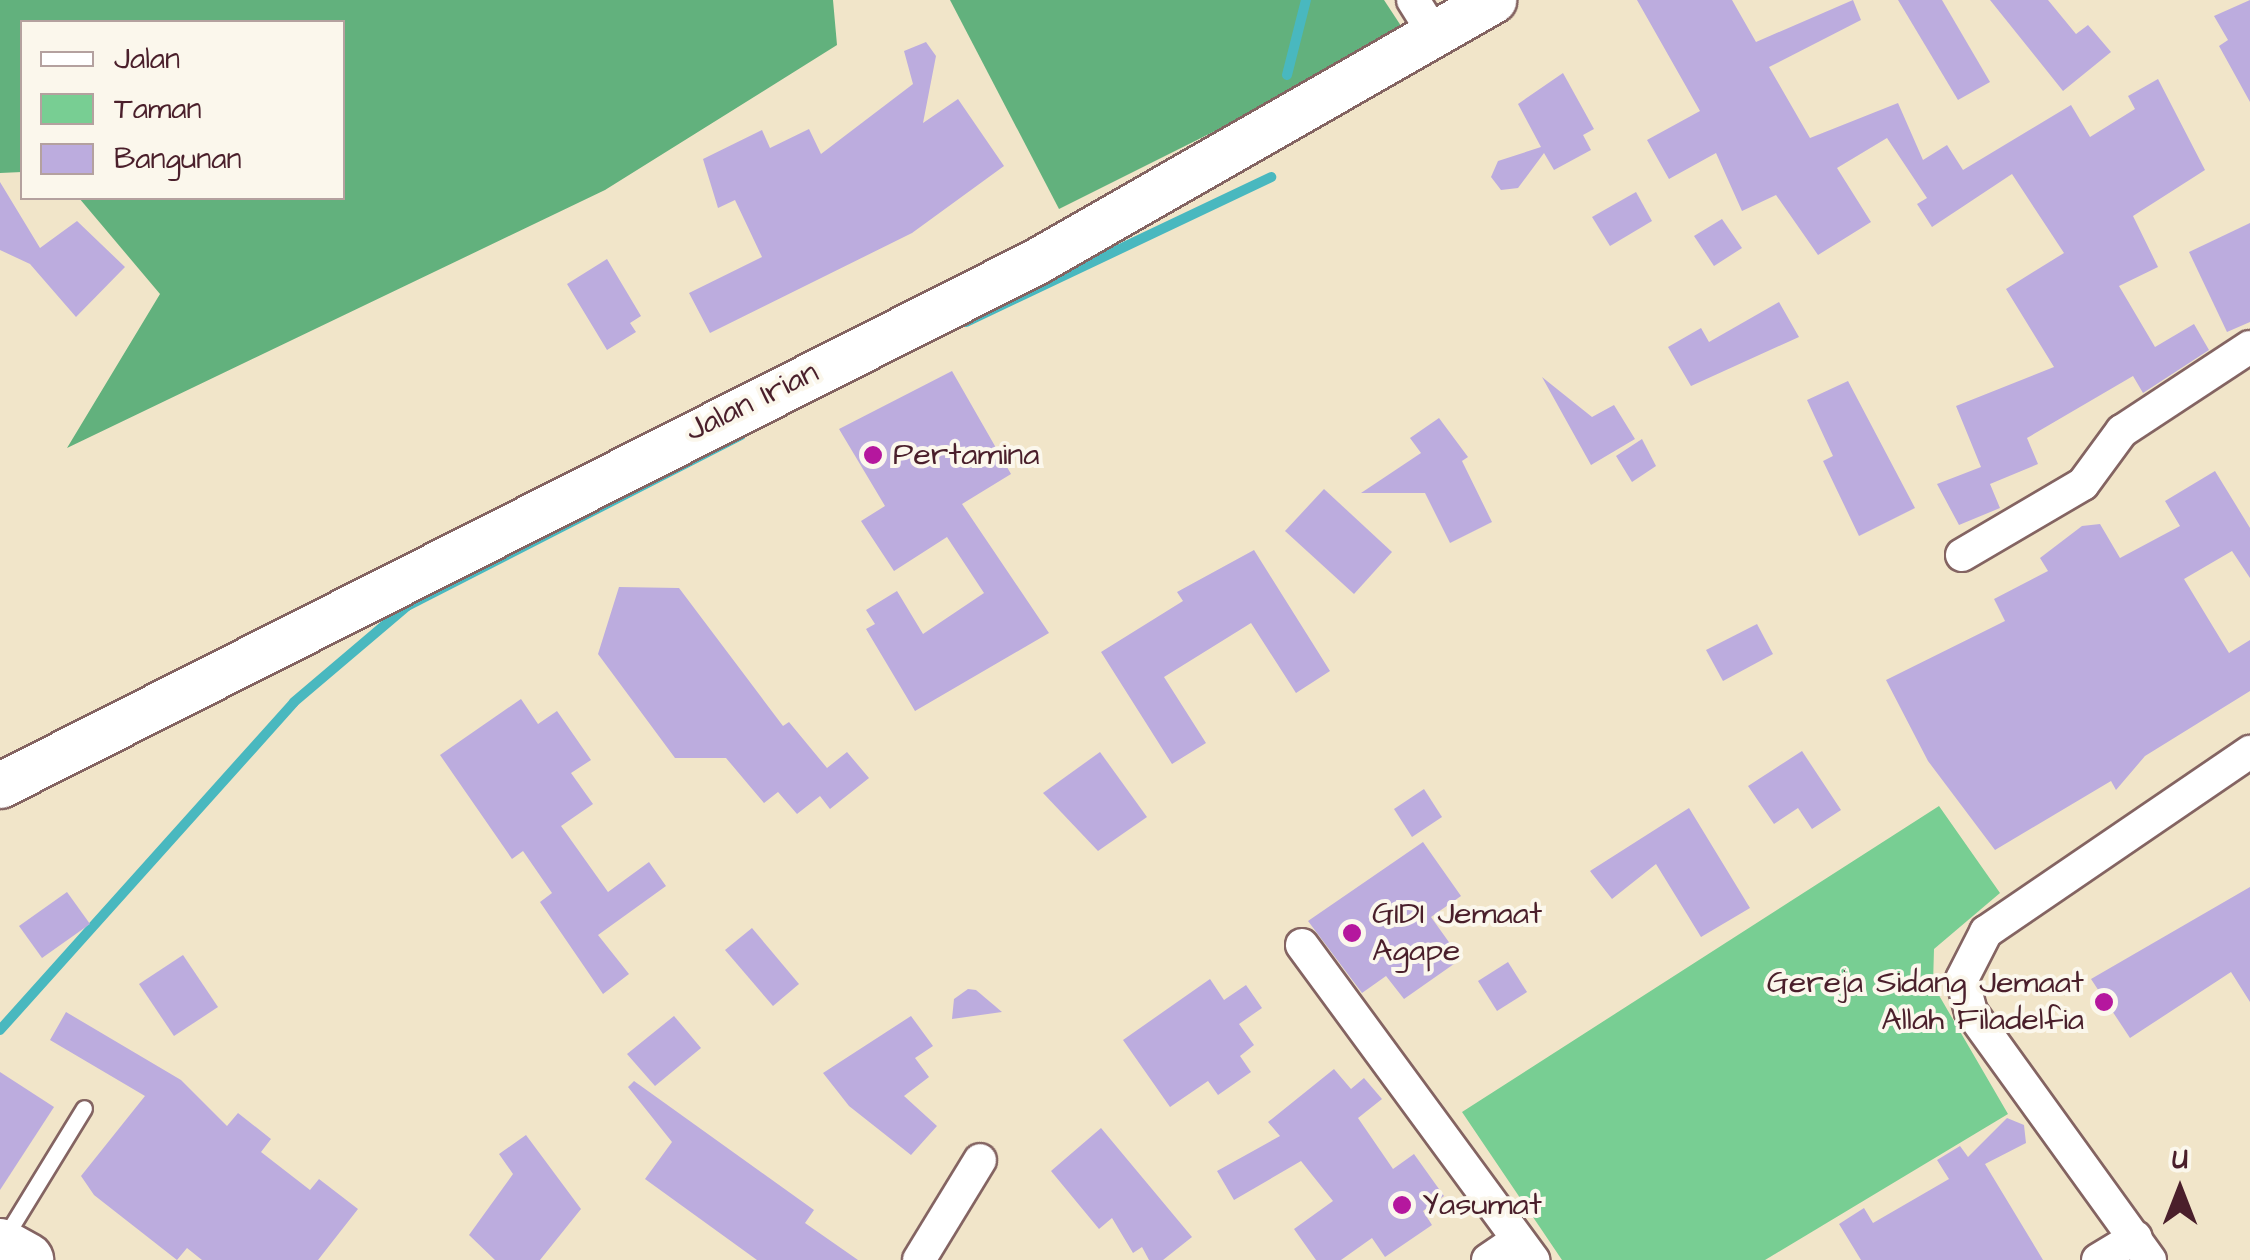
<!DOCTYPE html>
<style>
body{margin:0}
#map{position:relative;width:2250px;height:1260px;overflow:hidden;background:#f1e5c9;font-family:"Architects Daughter",sans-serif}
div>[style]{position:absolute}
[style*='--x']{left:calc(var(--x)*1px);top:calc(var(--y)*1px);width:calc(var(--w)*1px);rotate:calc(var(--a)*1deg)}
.green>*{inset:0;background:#78ce93}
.forest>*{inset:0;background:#62b17d}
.stream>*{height:10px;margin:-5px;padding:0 5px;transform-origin:5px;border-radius:5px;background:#49b8bf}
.building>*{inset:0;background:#bcacde}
.roads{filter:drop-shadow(2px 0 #846462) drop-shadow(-2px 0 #846462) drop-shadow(0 2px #846462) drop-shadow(0 -2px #846462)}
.lane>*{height:15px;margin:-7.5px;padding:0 7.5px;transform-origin:7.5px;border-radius:7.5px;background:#fff}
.street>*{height:32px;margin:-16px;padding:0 16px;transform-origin:16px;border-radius:16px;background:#fff}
.secondary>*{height:45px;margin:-22.5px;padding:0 22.5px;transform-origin:22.5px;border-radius:22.5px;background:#fff}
.highway>*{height:55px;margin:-27.5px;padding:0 27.5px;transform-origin:27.5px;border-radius:27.5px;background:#fff}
.dots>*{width:28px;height:28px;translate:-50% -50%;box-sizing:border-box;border:5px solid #fbf7ec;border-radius:50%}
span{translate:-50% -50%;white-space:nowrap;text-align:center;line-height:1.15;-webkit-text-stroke:8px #fbf7ec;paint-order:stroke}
.street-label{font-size:32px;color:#4a1f2b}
.poi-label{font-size:32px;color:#4a1f2b}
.left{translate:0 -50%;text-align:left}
.right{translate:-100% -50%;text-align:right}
.legend{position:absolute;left:20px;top:20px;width:325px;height:180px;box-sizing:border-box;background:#fbf7ec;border:2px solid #b4a19f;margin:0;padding:12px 18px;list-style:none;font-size:30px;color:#4a1f2b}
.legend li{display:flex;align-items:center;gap:20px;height:50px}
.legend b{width:50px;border:2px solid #b4a19f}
.north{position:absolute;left:2130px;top:1140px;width:100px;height:100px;-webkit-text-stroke:8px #fbf7ec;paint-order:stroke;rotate:0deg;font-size:28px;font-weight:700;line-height:40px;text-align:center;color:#4a1f2b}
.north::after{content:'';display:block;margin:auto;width:35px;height:45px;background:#4a1f2b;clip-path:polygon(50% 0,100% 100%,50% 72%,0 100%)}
</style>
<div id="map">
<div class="green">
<i style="clip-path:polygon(1939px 806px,2000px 893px,1934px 949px,1933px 985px,2008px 1114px,1765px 1260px,1562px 1260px,1462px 1112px)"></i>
</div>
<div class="forest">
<i style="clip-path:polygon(0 0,833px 0,837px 45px,605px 190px,67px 448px,160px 294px,79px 198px,342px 198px,342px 22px,22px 22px,22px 172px,0 173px)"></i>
<i style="clip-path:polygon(950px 0,1384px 0,1407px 35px,1059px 209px)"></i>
</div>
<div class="stream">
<i style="--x:1287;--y:75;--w:77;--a:-75.8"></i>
<i style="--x:966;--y:322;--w:338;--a:-25.4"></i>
<i style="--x:0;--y:1030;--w:440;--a:-48.1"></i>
<i style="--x:294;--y:702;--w:148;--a:-40.3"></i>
<i style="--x:407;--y:606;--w:375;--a:-27.1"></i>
</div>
<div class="building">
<i style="clip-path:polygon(1637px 0,1732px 0,1756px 42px,1853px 0,1861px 20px,1769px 67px,1810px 138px,1898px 103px,1923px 160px,1947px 145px,1963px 170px,2071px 105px,2090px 137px,2135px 109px,2128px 96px,2158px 79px,2205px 170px,2133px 216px,2158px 267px,2119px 286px,2155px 347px,2194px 324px,2209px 350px,2143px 393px,2133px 376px,2027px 438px,2038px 464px,1990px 484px,2000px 508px,1959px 525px,1937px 484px,1981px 467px,1956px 406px,2054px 367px,2006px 289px,2064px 253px,2012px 174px,1932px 227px,1917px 204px,1927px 198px,1887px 138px,1837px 168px,1871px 222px,1818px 255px,1776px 195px,1742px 211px,1716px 153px,1669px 179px,1647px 140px,1700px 111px)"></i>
<i style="clip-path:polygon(1898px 0,1942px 0,1990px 82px,1958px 100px)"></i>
<i style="clip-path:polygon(1990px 0,2048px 0,2076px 34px,2088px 25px,2111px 52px,2063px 91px)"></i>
<i style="clip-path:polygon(2250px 0,2250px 102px,2219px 46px,2228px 40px,2214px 16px)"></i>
<i style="clip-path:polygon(926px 42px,936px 56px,923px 123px,958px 99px,1004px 166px,912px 233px,710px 333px,689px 293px,762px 257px,735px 200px,718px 208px,703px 159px,762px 130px,770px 148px,809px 129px,821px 154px,913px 84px,904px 51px)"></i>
<i style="clip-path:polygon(1563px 73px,1594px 129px,1583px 135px,1591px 150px,1554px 170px,1544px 153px,1518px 188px,1501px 190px,1491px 177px,1498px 161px,1541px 147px,1518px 104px)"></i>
<i style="clip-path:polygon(0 182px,40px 248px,77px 221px,125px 267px,76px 317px,30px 264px,0 250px)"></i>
<i style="clip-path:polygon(1636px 192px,1652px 221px,1610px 246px,1592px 217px)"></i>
<i style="clip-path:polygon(1722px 219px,1742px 248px,1714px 266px,1694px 236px)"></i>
<i style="clip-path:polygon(2250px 223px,2250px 322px,2227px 332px,2189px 252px)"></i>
<i style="clip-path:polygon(607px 259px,641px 316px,630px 323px,636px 332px,607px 350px,567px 284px)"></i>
<i style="clip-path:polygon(1779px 302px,1799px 337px,1691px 386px,1668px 347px,1701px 328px,1709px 342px)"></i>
<i style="clip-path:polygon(952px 371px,1011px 474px,962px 504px,1049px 633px,915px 711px,866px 629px,875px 624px,866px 610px,897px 591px,923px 634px,984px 593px,947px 537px,894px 571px,861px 521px,885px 506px,839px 429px)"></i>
<i style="clip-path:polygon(1542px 377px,1592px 417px,1614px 405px,1635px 439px,1591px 465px)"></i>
<i style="clip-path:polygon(1848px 381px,1915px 508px,1859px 536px,1823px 461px,1833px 456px,1807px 400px)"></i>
<i style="clip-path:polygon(1439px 418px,1468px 457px,1462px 461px,1492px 522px,1450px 543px,1425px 493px,1361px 493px,1421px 453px,1410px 438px)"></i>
<i style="clip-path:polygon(1642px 439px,1656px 466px,1632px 482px,1616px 456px)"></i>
<i style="clip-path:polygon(2215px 471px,2250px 528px,2250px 578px,2232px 551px,2184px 579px,2229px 653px,2250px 640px,2250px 691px,2145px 756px,2116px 790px,2111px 781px,1995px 850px,1928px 761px,1886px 680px,2005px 621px,1994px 599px,2048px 571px,2040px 558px,2082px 526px,2100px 524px,2120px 558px,2180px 526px,2165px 501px)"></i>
<i style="clip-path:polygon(1324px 489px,1392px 552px,1354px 594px,1285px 531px)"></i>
<i style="clip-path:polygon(1254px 550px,1330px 671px,1296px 693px,1251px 623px,1164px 677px,1206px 743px,1172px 764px,1101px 652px,1183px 601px,1177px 592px)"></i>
<i style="clip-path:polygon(619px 587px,679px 588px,783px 726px,789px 722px,827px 768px,847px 752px,869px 778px,830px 809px,820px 796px,797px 814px,778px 792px,764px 803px,726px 758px,675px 758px,598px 654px)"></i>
<i style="clip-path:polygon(1757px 624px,1773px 654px,1723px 681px,1706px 650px)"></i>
<i style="clip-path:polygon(521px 699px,538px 724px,557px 711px,591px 760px,571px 773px,593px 804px,561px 826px,608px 892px,649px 862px,666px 886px,598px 935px,629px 974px,603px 994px,540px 902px,552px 893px,523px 851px,512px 859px,440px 755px)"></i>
<i style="clip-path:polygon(1802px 751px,1841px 810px,1812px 829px,1798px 808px,1774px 824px,1748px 786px)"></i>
<i style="clip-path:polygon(1100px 752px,1147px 817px,1098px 851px,1043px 793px)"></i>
<i style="clip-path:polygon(1424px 789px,1442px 817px,1412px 837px,1394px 809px)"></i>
<i style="clip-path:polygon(1689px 808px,1750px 908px,1701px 937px,1656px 864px,1612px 899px,1590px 871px)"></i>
<i style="clip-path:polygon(1423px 842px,1461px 896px,1431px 917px,1461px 959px,1404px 999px,1386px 976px,1362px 993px,1308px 921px)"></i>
<i style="clip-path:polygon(2250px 887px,2250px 1002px,2231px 972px,2130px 1038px,2091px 979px)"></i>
<i style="clip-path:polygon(67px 892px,90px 924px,42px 958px,19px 926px)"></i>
<i style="clip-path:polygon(752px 928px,799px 984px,773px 1006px,725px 950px)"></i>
<i style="clip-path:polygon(183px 955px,218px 1007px,174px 1036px,139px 984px)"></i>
<i style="clip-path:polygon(1508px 962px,1527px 992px,1497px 1011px,1478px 981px)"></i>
<i style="clip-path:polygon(1210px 979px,1224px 1000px,1246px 985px,1262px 1008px,1239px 1024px,1254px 1045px,1240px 1056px,1251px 1072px,1218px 1095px,1208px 1081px,1170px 1107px,1123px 1040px)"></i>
<i style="clip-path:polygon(968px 989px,976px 990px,1002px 1012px,952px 1019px,954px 999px)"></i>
<i style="clip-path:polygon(66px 1012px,181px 1080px,227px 1126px,238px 1113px,271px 1139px,261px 1152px,310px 1190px,319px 1179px,358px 1209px,318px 1260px,202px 1260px,187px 1248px,177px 1260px,94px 1195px,81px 1176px,145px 1096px,50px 1040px)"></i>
<i style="clip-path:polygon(674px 1016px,701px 1048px,655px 1086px,627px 1054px)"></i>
<i style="clip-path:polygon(911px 1016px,933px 1046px,915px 1058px,929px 1077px,904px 1096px,937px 1126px,911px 1155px,849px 1106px,823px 1073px)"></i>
<i style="clip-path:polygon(1334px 1069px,1351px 1089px,1364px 1078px,1382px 1099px,1358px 1118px,1393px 1169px,1414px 1154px,1444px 1196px,1423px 1211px,1432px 1225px,1385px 1257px,1372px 1238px,1341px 1260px,1316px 1260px,1294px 1229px,1333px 1201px,1301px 1161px,1234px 1200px,1217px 1171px,1280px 1136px,1268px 1122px)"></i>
<i style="clip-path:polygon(0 1072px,54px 1107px,0 1190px)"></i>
<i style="clip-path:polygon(634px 1081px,814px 1210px,805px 1223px,858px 1260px,757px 1260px,645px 1179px,672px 1142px,628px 1087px)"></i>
<i style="clip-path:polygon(2007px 1118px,2024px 1125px,2026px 1143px,1985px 1164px,2043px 1260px,1861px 1260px,1839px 1224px,1864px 1208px,1873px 1223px,1949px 1179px,1937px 1160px,1960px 1146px,1968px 1157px)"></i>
<i style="clip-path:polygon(1101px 1128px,1192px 1237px,1163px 1260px,1149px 1260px,1142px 1247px,1133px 1253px,1112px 1218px,1099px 1229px,1051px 1171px)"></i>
<i style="clip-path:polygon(526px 1135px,581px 1209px,540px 1260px,495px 1260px,469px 1235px,513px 1174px,499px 1154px)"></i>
</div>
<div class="roads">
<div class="lane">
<i style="--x:5;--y:1237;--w:151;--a:-58.5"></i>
</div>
<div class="street">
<i style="--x:1413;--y:0;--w:36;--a:58"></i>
<i style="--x:1962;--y:555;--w:140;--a:-30.4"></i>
<i style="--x:2083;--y:484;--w:66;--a:-53.7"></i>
<i style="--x:2122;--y:431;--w:153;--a:-33.3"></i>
<i style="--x:1302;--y:945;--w:391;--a:53.7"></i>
<i style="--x:919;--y:1260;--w:117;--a:-58.6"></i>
<i style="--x:1488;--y:1260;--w:36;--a:-34"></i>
<i style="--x:2098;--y:1260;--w:44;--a:-31.2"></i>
<i style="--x:2150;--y:1260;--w:306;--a:-125.8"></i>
<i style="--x:1971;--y:1012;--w:34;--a:-105"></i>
<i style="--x:1962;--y:979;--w:53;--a:-62.9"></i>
<i style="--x:1986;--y:932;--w:320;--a:-34.3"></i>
</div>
<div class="secondary">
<i style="--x:0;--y:785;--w:1160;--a:-26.81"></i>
<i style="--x:1035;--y:262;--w:528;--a:-29.77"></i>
</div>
<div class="highway">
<i style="--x:0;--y:1246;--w:29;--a:29"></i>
</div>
</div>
<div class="dots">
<i style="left:873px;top:455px;background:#b5179e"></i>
<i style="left:1352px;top:933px;background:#b5179e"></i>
<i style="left:2104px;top:1002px;background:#b5179e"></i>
<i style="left:1402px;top:1205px;background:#b5179e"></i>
</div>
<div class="street-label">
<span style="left:752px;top:402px;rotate:-26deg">Jalan Irian</span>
</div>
<div class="poi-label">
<span class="left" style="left:893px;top:455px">Pertamina</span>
<span class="left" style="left:1372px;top:933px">GIDI Jemaat<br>Agape</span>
<span class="right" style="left:2084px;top:1002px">Gereja Sidang Jemaat<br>Allah Filadelfia</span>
<span class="left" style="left:1422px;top:1205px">Yasumat</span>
</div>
<ul class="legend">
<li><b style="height:12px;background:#fff"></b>Jalan</li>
<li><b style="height:28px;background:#78ce93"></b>Taman</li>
<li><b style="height:28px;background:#bcacde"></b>Bangunan</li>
</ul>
<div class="north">U</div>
</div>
